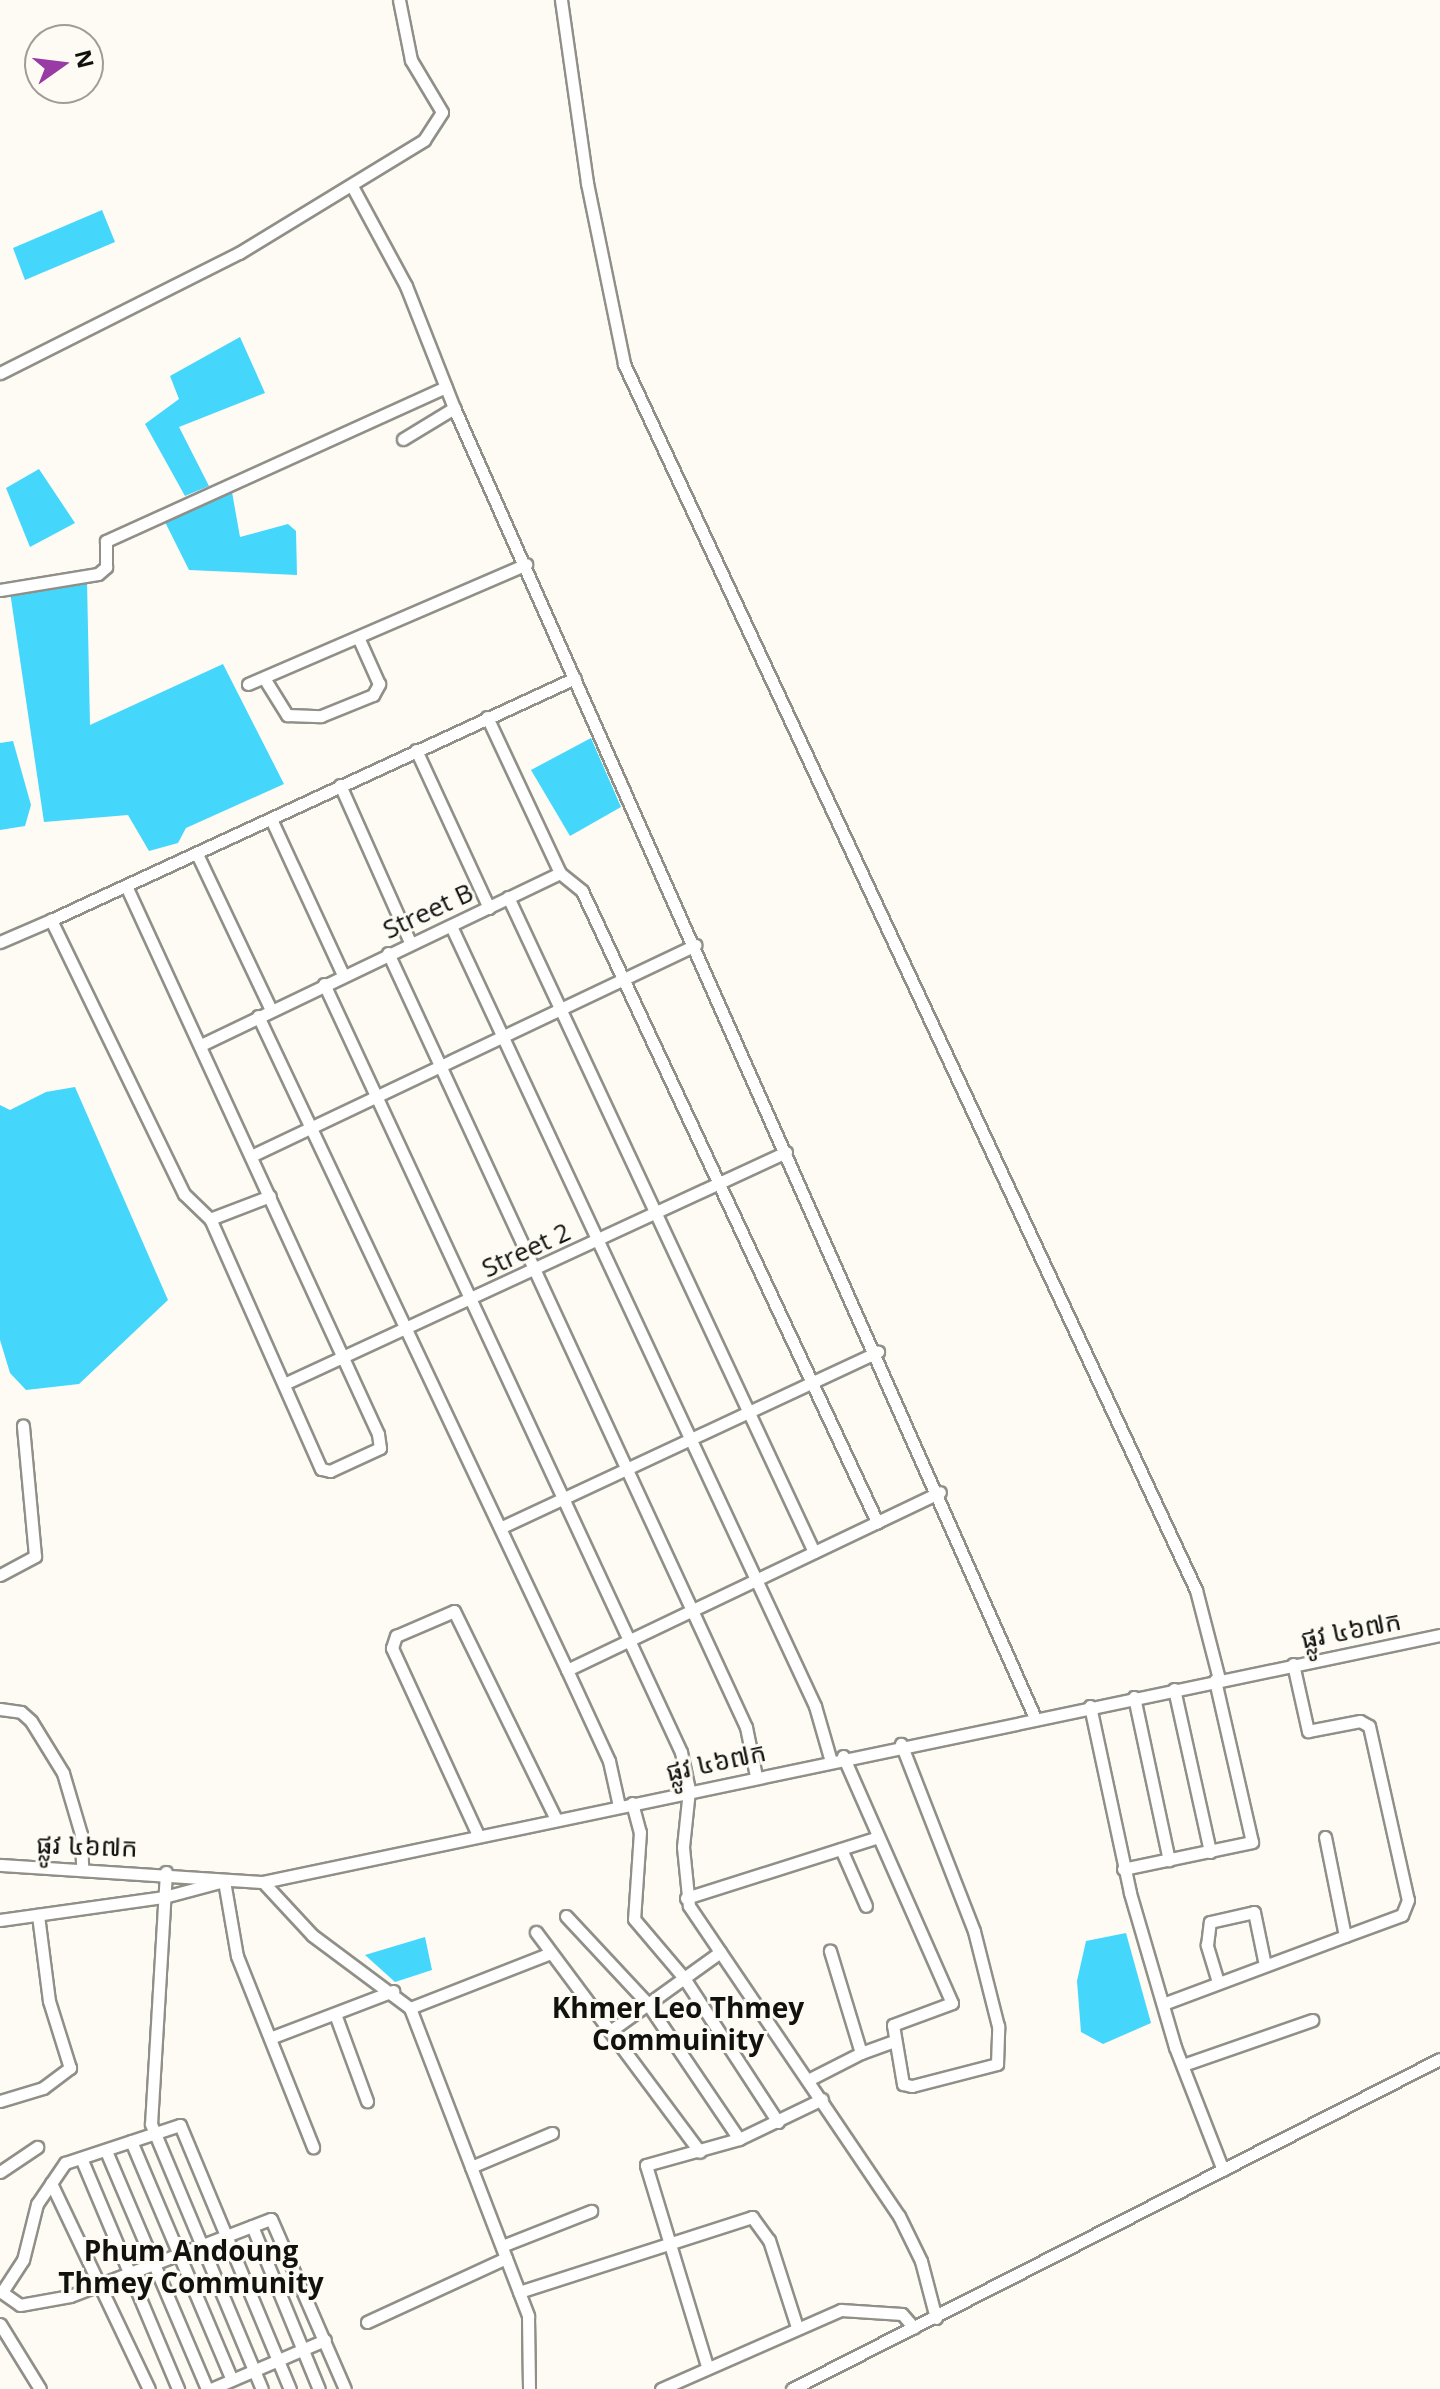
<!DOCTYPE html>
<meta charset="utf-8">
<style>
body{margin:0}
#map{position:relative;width:1440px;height:2389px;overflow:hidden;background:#fdfbf4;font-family:"Open Sans","Noto Sans Khmer",sans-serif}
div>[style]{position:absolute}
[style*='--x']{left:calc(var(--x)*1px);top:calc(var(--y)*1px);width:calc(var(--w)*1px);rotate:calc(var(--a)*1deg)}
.water>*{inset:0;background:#45d7fb}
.roads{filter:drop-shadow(2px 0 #908f88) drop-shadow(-2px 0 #908f88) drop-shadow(0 2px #908f88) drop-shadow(0 -2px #908f88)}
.minor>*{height:11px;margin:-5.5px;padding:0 5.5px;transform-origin:5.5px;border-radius:5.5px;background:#fff}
span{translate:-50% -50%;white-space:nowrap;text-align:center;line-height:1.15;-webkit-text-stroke:6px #fdfbf4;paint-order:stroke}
.street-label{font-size:26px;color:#11110e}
.neighbourhood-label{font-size:28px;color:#11110e;font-weight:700}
.north{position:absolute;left:24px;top:24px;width:80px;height:80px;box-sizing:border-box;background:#fdfbf4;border:2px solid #9f9d98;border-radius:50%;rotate:76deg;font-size:22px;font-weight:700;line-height:32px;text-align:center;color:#11110e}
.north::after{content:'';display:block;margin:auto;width:28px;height:36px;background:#993ba4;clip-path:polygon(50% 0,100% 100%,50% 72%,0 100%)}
</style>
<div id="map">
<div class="water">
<i style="clip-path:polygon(102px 210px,115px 242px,25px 280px,13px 248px)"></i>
<i style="clip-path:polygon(240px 337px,265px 393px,179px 427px,209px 486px,185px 496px,145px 424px,179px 399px,170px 376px)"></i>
<i style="clip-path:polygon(39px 469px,75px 523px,30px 547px,6px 488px)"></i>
<i style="clip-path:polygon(232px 492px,240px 537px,288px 524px,296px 531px,297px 575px,189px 570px,165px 522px)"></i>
<i style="clip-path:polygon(87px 581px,90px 725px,223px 664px,284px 784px,186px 828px,178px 843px,149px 851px,128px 815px,44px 822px,10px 592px)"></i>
<i style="clip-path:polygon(591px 738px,621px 807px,570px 836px,531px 770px)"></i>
<i style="clip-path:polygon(13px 741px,31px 805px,25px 826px,0 830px,0 743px)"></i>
<i style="clip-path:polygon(75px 1087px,168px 1300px,79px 1384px,26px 1390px,10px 1373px,0 1340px,0 1105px,10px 1110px,46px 1092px)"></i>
<i style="clip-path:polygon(1126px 1933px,1151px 2023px,1103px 2044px,1081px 2032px,1077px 1981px,1086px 1941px)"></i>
<i style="clip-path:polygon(425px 1937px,432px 1970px,395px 1982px,365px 1955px)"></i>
</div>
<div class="roads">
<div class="minor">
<i style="--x:561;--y:0;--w:185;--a:81.9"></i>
<i style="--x:587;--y:183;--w:185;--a:78.4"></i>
<i style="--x:624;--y:364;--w:1353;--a:64.99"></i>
<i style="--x:1196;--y:1590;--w:92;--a:75.5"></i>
<i style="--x:353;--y:188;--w:111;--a:61.6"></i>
<i style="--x:406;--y:286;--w:131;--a:68.5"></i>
<i style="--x:454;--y:408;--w:1433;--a:66.08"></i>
<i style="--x:0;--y:373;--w:267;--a:-26.7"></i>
<i style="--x:239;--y:253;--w:217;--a:-31.4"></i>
<i style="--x:424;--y:140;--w:33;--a:-57"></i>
<i style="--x:442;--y:112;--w:61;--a:-120.8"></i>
<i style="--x:411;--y:60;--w:61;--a:-101.3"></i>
<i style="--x:403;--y:439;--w:60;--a:-31.3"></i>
<i style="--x:0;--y:590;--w:99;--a:-9.3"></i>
<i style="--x:98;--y:574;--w:11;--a:-41"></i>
<i style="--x:106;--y:567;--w:26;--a:-90"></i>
<i style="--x:106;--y:541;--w:373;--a:-24.4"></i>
<i style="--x:264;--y:678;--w:44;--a:58.1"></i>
<i style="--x:287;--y:715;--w:34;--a:2"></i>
<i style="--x:321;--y:716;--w:56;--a:-22"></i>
<i style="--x:373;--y:695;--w:13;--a:-61"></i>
<i style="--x:379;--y:684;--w:51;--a:-114.1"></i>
<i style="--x:248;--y:684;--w:303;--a:-23.3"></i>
<i style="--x:487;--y:717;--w:172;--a:64.9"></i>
<i style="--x:416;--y:750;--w:174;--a:65.2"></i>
<i style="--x:340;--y:785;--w:172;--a:66"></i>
<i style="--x:271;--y:819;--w:172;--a:65.2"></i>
<i style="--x:197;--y:854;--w:173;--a:64.6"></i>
<i style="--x:560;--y:873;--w:28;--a:39"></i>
<i style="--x:582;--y:891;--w:697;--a:64.94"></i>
<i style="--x:127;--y:888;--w:601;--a:65.31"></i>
<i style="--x:378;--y:1434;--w:14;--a:82"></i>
<i style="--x:380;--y:1448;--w:55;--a:155.3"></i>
<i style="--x:330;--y:1471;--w:9;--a:-167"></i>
<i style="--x:321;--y:1469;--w:274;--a:-113.9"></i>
<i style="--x:210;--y:1219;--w:36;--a:-136"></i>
<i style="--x:184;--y:1194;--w:305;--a:-115.9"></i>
<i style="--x:51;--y:920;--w:577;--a:-24.79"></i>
<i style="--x:508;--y:897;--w:723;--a:64.96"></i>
<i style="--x:451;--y:926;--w:861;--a:64.98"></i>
<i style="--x:815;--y:1706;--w:54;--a:73.9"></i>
<i style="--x:0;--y:942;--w:56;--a:-23.3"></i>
<i style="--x:388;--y:953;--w:853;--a:65.18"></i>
<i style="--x:746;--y:1727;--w:50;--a:78.5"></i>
<i style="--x:324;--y:984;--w:847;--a:65.07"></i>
<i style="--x:681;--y:1752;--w:39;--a:78"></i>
<i style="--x:689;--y:1790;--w:57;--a:96"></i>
<i style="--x:683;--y:1847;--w:59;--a:84.2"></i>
<i style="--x:689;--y:1906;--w:374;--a:55.9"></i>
<i style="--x:899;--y:2216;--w:50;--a:63.9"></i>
<i style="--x:921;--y:2261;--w:59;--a:75.3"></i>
<i style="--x:258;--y:1016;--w:723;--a:64.71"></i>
<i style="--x:567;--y:1670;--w:100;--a:65.2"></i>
<i style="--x:609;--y:1761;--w:46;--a:77.5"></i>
<i style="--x:201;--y:1045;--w:398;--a:-25.6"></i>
<i style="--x:251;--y:1156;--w:492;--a:-25.4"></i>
<i style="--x:210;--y:1219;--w:64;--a:-21"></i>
<i style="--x:284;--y:1384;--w:553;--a:-24.8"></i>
<i style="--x:502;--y:1527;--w:415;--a:-25"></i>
<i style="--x:0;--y:1575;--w:40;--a:-28"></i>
<i style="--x:35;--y:1556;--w:131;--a:-95.3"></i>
<i style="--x:1293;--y:1664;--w:69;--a:77.4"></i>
<i style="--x:1308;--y:1731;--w:53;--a:-10.9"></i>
<i style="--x:1360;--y:1721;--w:10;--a:29"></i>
<i style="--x:1369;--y:1726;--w:178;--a:77.4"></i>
<i style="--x:1408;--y:1900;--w:16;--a:112"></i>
<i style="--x:1402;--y:1915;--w:61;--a:159.8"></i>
<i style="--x:1345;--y:1936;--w:101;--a:-101.4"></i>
<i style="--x:567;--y:1670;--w:413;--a:-25.5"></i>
<i style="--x:1174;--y:1689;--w:167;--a:77.5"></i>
<i style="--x:1134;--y:1697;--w:167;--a:77.9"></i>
<i style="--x:1090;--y:1706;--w:191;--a:77.9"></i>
<i style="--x:1130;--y:1893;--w:160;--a:73.7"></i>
<i style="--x:1175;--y:2047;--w:132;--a:68.7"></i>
<i style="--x:0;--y:1709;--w:21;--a:8"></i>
<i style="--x:21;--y:1712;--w:13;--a:42"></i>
<i style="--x:31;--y:1721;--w:61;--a:58.4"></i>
<i style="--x:63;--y:1773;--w:64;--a:73.6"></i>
<i style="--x:81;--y:1834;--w:33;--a:88"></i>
<i style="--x:843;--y:1756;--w:270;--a:66.2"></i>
<i style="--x:952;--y:2003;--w:63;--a:159.6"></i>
<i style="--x:893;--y:2025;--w:60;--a:80.4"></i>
<i style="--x:903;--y:2084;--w:9;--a:13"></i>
<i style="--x:912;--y:2086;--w:88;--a:-14.5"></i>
<i style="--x:997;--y:2064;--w:38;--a:-88"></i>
<i style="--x:998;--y:2026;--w:98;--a:-104.2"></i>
<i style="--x:974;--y:1931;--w:201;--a:-111.3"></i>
<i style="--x:632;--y:1803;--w:30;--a:75"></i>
<i style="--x:640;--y:1832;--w:87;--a:93.9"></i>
<i style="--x:634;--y:1919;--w:77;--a:49.7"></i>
<i style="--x:684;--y:1978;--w:172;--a:56.9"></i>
<i style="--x:478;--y:1835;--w:206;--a:-114.7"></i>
<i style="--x:392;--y:1648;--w:13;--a:-72"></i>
<i style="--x:396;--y:1636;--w:63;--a:-23.3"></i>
<i style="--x:454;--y:1611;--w:232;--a:63.9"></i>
<i style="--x:841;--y:1849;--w:62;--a:66.3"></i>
<i style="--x:0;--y:1865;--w:264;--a:3.7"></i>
<i style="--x:263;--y:1882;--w:1203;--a:-11.85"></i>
<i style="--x:1123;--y:1869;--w:132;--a:-11.8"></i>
<i style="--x:1252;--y:1842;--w:166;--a:-102.9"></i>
<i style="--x:166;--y:1872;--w:252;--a:93.4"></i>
<i style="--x:151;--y:2124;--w:287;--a:67.3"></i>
<i style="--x:263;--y:1882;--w:72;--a:47.2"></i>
<i style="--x:312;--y:1935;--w:122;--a:36.7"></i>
<i style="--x:410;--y:2008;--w:330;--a:69"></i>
<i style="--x:528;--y:2316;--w:73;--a:89.2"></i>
<i style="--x:686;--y:1898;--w:201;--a:-17.6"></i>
<i style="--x:566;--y:1916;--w:119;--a:47"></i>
<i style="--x:647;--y:2003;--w:164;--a:55.9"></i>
<i style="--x:0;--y:1920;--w:166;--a:-8"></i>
<i style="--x:164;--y:1897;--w:62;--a:-14.9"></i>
<i style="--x:224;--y:1881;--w:76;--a:80.2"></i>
<i style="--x:237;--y:1956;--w:206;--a:68.3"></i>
<i style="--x:536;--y:1932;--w:274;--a:53.3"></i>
<i style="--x:1218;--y:1982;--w:39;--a:-107"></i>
<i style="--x:1207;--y:1945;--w:23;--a:-83"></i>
<i style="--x:1210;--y:1922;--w:45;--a:-12.8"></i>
<i style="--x:1254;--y:1912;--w:54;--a:78.3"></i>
<i style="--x:1163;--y:2004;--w:194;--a:-20.5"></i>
<i style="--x:410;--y:2008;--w:150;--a:-21.4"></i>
<i style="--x:335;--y:2014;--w:93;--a:69.8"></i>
<i style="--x:613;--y:2029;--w:132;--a:-35.7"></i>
<i style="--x:270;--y:2038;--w:132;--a:-20.9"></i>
<i style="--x:861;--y:2053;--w:33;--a:-20"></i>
<i style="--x:1183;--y:2065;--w:137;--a:-19.2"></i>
<i style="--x:810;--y:2079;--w:57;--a:-27"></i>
<i style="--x:861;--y:2053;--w:107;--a:-106.9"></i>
<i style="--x:0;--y:2101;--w:45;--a:-16.8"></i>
<i style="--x:43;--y:2088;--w:34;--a:-37"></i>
<i style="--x:70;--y:2068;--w:70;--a:-107.4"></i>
<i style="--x:49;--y:2001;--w:87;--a:-97.3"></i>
<i style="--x:131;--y:2141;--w:259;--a:67.1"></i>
<i style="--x:106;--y:2151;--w:259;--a:67"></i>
<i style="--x:81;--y:2158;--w:251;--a:67.2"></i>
<i style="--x:471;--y:2167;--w:88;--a:-22.8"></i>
<i style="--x:0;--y:2172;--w:45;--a:-34"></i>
<i style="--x:51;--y:2183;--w:228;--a:64.6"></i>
<i style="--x:252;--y:2226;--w:176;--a:67.7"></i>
<i style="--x:502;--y:2246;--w:96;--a:-21.5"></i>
<i style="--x:0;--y:2291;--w:24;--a:35"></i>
<i style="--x:20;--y:2305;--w:51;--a:-10.2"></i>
<i style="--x:70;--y:2296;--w:215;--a:-21"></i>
<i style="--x:271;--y:2219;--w:185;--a:66.5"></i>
<i style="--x:2;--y:2292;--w:38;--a:-57"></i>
<i style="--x:23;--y:2260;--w:58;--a:-76"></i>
<i style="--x:37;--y:2204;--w:50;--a:-55.7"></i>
<i style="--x:65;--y:2163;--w:121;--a:-18.3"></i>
<i style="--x:180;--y:2125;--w:286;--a:67.4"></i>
<i style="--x:519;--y:2292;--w:245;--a:-17.8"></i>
<i style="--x:752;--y:2217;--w:29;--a:54"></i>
<i style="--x:769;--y:2240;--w:91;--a:72.2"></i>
<i style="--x:367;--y:2322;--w:153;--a:-24.7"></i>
<i style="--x:0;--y:2324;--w:76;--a:58.4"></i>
<i style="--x:707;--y:2366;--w:210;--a:-106.9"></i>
<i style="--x:646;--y:2165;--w:97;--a:-15.6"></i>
<i style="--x:739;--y:2139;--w:92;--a:-25.7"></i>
<i style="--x:211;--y:2389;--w:124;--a:-23.3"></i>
<i style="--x:661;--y:2389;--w:197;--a:-23.7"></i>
<i style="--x:841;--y:2310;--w:61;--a:3.8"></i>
<i style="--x:902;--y:2314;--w:18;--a:49"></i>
<i style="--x:792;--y:2389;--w:727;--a:-26.99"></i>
</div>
</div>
<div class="street-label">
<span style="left:428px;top:911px;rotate:-25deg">Street B</span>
<span style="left:526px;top:1250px;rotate:-25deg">Street 2</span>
<span style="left:1351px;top:1630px;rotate:-11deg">ផ្លូវ ៤៦៧ក</span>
<span style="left:716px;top:1762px;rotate:-12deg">ផ្លូវ ៤៦៧ក</span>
<span style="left:87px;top:1846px;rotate:2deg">ផ្លូវ ៤៦៧ក</span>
</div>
<div class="neighbourhood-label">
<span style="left:678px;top:2023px">Khmer Leo Thmey<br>Commuinity</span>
<span style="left:191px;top:2266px">Phum Andoung<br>Thmey Community</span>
</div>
<div class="north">N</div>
</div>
